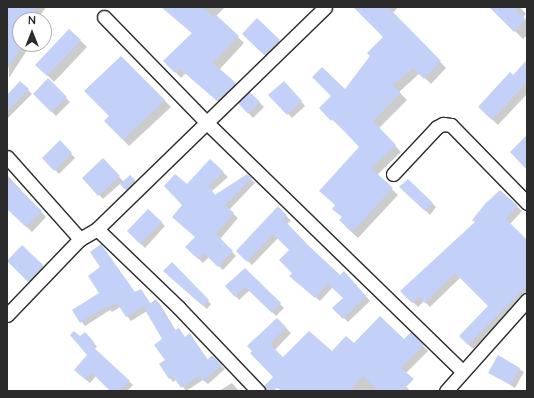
<!DOCTYPE html>
<style>
body{margin:0}
#map{position:relative;width:534px;height:398px;overflow:hidden;background:#fff;font-family:"Architects Daughter",sans-serif}
div>[style]{position:absolute}
[style*='--x']{left:calc(var(--x)*1px);top:calc(var(--y)*1px);width:calc(var(--w)*1px);rotate:calc(var(--a)*1deg)}
.shadow>*{inset:0;background:#0003}
.building>*{inset:0;background:#c3d0f7}
.roads{filter:drop-shadow(1px 0 #2b2b2b) drop-shadow(-1px 0 #2b2b2b) drop-shadow(0 1px #2b2b2b) drop-shadow(0 -1px #2b2b2b)}
.minor>*{height:13px;margin:-6.5px;padding:0 6.5px;transform-origin:6.5px;border-radius:6.5px;background:#fff}
span{translate:-50% -50%;white-space:nowrap;text-align:center;line-height:1.15;-webkit-text-stroke:3px #fff;paint-order:stroke}
.frame{position:absolute;inset:0;border:8px solid #2b2b2b;pointer-events:none}
.north{position:absolute;left:12px;top:12px;width:40px;height:40px;box-sizing:border-box;background:#fff;border:1px solid #aaa;border-radius:50%;rotate:0deg;font-size:11px;font-weight:700;line-height:16px;text-align:center;color:#2b2b2b}
.north::after{content:'';display:block;margin:auto;width:14px;height:18px;background:#2b2b2b;clip-path:polygon(50% 0,100% 100%,50% 72%,0 100%)}
</style>
<div id="map">
<div class="shadow">
<i style="clip-path:polygon(7px 7px,46px 7px,37px 20px,20px 20px,20px 44px,31px 44px,9px 78px)"></i>
<i style="clip-path:polygon(174px 7px,225px 7px,216px 16px,244px 43px,219px 70px,241px 89px,224px 106px,186px 73px,181px 78px,165px 61px,193px 34px,168px 12px)"></i>
<i style="clip-path:polygon(354px 7px,398px 7px,393px 13px,446px 68px,431px 84px,420px 73px,399px 92px,407px 100px,379px 128px,401px 152px,377px 175px,398px 195px,358px 238px,346px 227px,343px 217px,361px 147px,320px 108px,345px 91px,384px 37px)"></i>
<i style="clip-path:polygon(491px 7px,520px 7px,526px 14px,523px 17px,527px 22px,527px 35px,523px 39px)"></i>
<i style="clip-path:polygon(257px 20px,283px 45px,269px 59px,243px 34px)"></i>
<i style="clip-path:polygon(80px 40px,87px 47px,54px 82px,43px 71px)"></i>
<i style="clip-path:polygon(121px 57px,171px 107px,129px 146px,106px 121px,111px 116px)"></i>
<i style="clip-path:polygon(527px 62px,527px 94px,498px 125px,485px 113px)"></i>
<i style="clip-path:polygon(48px 80px,70px 102px,56px 116px,34px 94px)"></i>
<i style="clip-path:polygon(20px 82px,32px 94px,7px 119px,7px 96px)"></i>
<i style="clip-path:polygon(288px 86px,305px 106px,292px 118px,270px 95px)"></i>
<i style="clip-path:polygon(251px 94px,264px 107px,253px 118px,239px 103px)"></i>
<i style="clip-path:polygon(60px 142px,75px 158px,59px 174px,43px 158px)"></i>
<i style="clip-path:polygon(103px 160px,124px 182px,130px 176px,139px 185px,130px 194px,121px 183px,103px 199px,83px 178px)"></i>
<i style="clip-path:polygon(210px 160px,228px 177px,212px 191px,215px 196px,247px 175px,255px 183px,229px 210px,238px 218px,220px 239px,236px 256px,223px 270px,209px 257px,203px 263px,187px 247px,196px 238px,183px 205px,187px 186px)"></i>
<i style="clip-path:polygon(7px 175px,46px 217px,32px 232px,7px 208px)"></i>
<i style="clip-path:polygon(408px 180px,436px 207px,430px 215px,401px 187px)"></i>
<i style="clip-path:polygon(500px 191px,522px 211px,510px 224px,525px 239px,527px 238px,527px 296px,473px 349px,460px 336px,490px 306px,461px 277px,430px 307px,424px 301px,418px 307px,401px 291px,476px 222px)"></i>
<i style="clip-path:polygon(279px 208px,291px 221px,287px 224px,310px 249px,340px 276px,348px 277px,370px 301px,348px 322px,334px 308px,344px 298px,333px 287px,320px 301px,295px 280px,291px 250px,278px 238px,252px 265px,237px 251px)"></i>
<i style="clip-path:polygon(149px 210px,165px 226px,145px 248px,128px 231px)"></i>
<i style="clip-path:polygon(22px 246px,47px 270px,33px 285px,8px 260px)"></i>
<i style="clip-path:polygon(172px 264px,211px 304px,207px 309px,168px 275px)"></i>
<i style="clip-path:polygon(245px 269px,284px 308px,276px 316px,250px 290px,239px 300px,226px 286px)"></i>
<i style="clip-path:polygon(141px 290px,151px 304px,156px 301px,160px 304px,176px 331px,185px 338px,190px 334px,208px 360px,212px 356px,225px 369px,208px 384px,203px 380px,186px 391px,177px 379px,173px 382px,170px 378px,164px 339px,147px 311px,131px 321px,120px 307px,112px 312px,110px 310px,85px 326px,73px 311px)"></i>
<i style="clip-path:polygon(277px 319px,291px 333px,275px 350px,283px 358px,332px 352px,354px 345px,404px 341px,411px 334px,428px 351px,406px 373px,405px 385px,410px 391px,288px 391px,251px 353px)"></i>
<i style="clip-path:polygon(80px 337px,89px 337px,97px 347px,94px 349px,133px 385px,127px 391px,111px 391px,96px 376px,90px 383px,79px 374px,88px 355px)"></i>
<i style="clip-path:polygon(498px 356px,524px 372px,515px 388px,490px 372px)"></i>
<i style="clip-path:polygon(232px 383px,239px 391px,219px 391px)"></i>
</div>
<div class="building">
<i style="clip-path:polygon(7px 7px,38px 7px,30px 20px,20px 20px,20px 49px,7px 69px)"></i>
<i style="clip-path:polygon(161px 7px,202px 7px,213px 16px,215px 14px,239px 36px,213px 63px,236px 83px,217px 101px,179px 68px,175px 73px,163px 61px,192px 33px)"></i>
<i style="clip-path:polygon(353px 7px,388px 7px,441px 61px,424px 79px,413px 68px,393px 85px,401px 93px,373px 121px,396px 145px,371px 168px,393px 188px,352px 232px,339px 220px,342px 217px,332px 209px,335px 205px,319px 191px,359px 147px,333px 119px,331px 121px,319px 108px,331px 96px,312px 77px,322px 67px,345px 89px,370px 56px,367px 53px,383px 37px)"></i>
<i style="clip-path:polygon(489px 7px,514px 7px,526px 20px,514px 32px)"></i>
<i style="clip-path:polygon(257px 18px,280px 40px,264px 55px,242px 34px)"></i>
<i style="clip-path:polygon(69px 29px,81px 40px,47px 76px,35px 65px)"></i>
<i style="clip-path:polygon(121px 56px,165px 100px,123px 140px,104px 121px,109px 116px,84px 91px)"></i>
<i style="clip-path:polygon(527px 60px,527px 82px,492px 120px,478px 107px,510px 72px,513px 75px)"></i>
<i style="clip-path:polygon(48px 78px,67px 97px,51px 112px,33px 94px)"></i>
<i style="clip-path:polygon(20px 81px,29px 89px,7px 111px,7px 95px)"></i>
<i style="clip-path:polygon(284px 81px,302px 101px,287px 115px,268px 95px)"></i>
<i style="clip-path:polygon(248px 93px,251px 93px,260px 102px,248px 114px,238px 103px)"></i>
<i style="clip-path:polygon(527px 135px,527px 170px,510px 152px)"></i>
<i style="clip-path:polygon(60px 140px,72px 153px,54px 171px,42px 158px)"></i>
<i style="clip-path:polygon(103px 158px,120px 176px,98px 196px,82px 178px)"></i>
<i style="clip-path:polygon(210px 159px,224px 172px,208px 186px,215px 195px,247px 174px,252px 178px,225px 205px,234px 213px,216px 234px,233px 251px,218px 267px,204px 253px,198px 259px,185px 247px,195px 237px,172px 217px,182px 205px,164px 186px,175px 174px,187px 184px)"></i>
<i style="clip-path:polygon(130px 175px,135px 180px,125px 190px,120px 184px)"></i>
<i style="clip-path:polygon(7px 178px,42px 211px,26px 227px,7px 209px)"></i>
<i style="clip-path:polygon(408px 179px,433px 203px,425px 211px,399px 187px)"></i>
<i style="clip-path:polygon(500px 190px,518px 206px,506px 219px,527px 240px,527px 286px,468px 345px,459px 336px,488px 306px,455px 273px,425px 303px,418px 297px,412px 303px,400px 291px,475px 222px,472px 220px,486px 203px)"></i>
<i style="clip-path:polygon(278px 206px,287px 216px,283px 219px,309px 246px,340px 275px,344px 271px,366px 296px,343px 319px,332px 308px,343px 298px,328px 284px,315px 298px,289px 276px,292px 273px,279px 260px,289px 250px,273px 234px,247px 262px,236px 251px)"></i>
<i style="clip-path:polygon(148px 209px,162px 222px,140px 244px,127px 231px)"></i>
<i style="clip-path:polygon(101px 244px,135px 292px,141px 289px,150px 303px,126px 317px,117px 303px,107px 309px,106px 306px,80px 323px,72px 310px,99px 293px,88px 276px,100px 267px,90px 252px)"></i>
<i style="clip-path:polygon(22px 245px,43px 265px,28px 282px,7px 261px)"></i>
<i style="clip-path:polygon(172px 262px,209px 300px,203px 306px,163px 271px)"></i>
<i style="clip-path:polygon(245px 268px,281px 303px,272px 313px,245px 287px,235px 297px,225px 286px)"></i>
<i style="clip-path:polygon(156px 299px,175px 330px,179px 328px,185px 337px,190px 333px,207px 360px,212px 355px,222px 365px,203px 381px,200px 376px,181px 388px,173px 376px,169px 379px,159px 364px,165px 360px,154px 345px,162px 339px,144px 308px)"></i>
<i style="clip-path:polygon(380px 316px,404px 339px,411px 332px,424px 345px,401px 368px,414px 379px,402px 391px,378px 391px,363px 376px,349px 391px,282px 391px,277px 388px,273px 391px,266px 391px,264px 386px,273px 377px,250px 353px,252px 351px,247px 346px,277px 318px,286px 327px,270px 344px,283px 357px,309px 331px,332px 351px,346px 336px,354px 343px)"></i>
<i style="clip-path:polygon(74px 331px,80px 336px,85px 332px,94px 342px,91px 345px,130px 381px,119px 391px,110px 391px,92px 373px,86px 380px,74px 370px,87px 355px,70px 335px)"></i>
<i style="clip-path:polygon(498px 355px,520px 368px,511px 385px,488px 373px)"></i>
</div>
<div class="roads">
<div class="minor">
<i style="--x:104;--y:17;--w:148;--a:45.8"></i>
<i style="--x:207;--y:123;--w:356;--a:44.2"></i>
<i style="--x:7;--y:157;--w:110;--a:48.3"></i>
<i style="--x:393;--y:174;--w:64;--a:-46.9"></i>
<i style="--x:437;--y:127;--w:7;--a:-27"></i>
<i style="--x:443;--y:124;--w:8;--a:7"></i>
<i style="--x:451;--y:125;--w:109;--a:45.7"></i>
<i style="--x:97;--y:229;--w:114;--a:43.9"></i>
<i style="--x:179;--y:308;--w:115;--a:46.4"></i>
<i style="--x:7;--y:315;--w:105;--a:-46.2"></i>
<i style="--x:80;--y:239;--w:20;--a:-30"></i>
<i style="--x:97;--y:229;--w:318;--a:-44.2"></i>
<i style="--x:446;--y:391;--w:122;--a:-48.3"></i>
</div>
</div>
<div class="frame"></div>
<div class="north">N</div>
</div>
